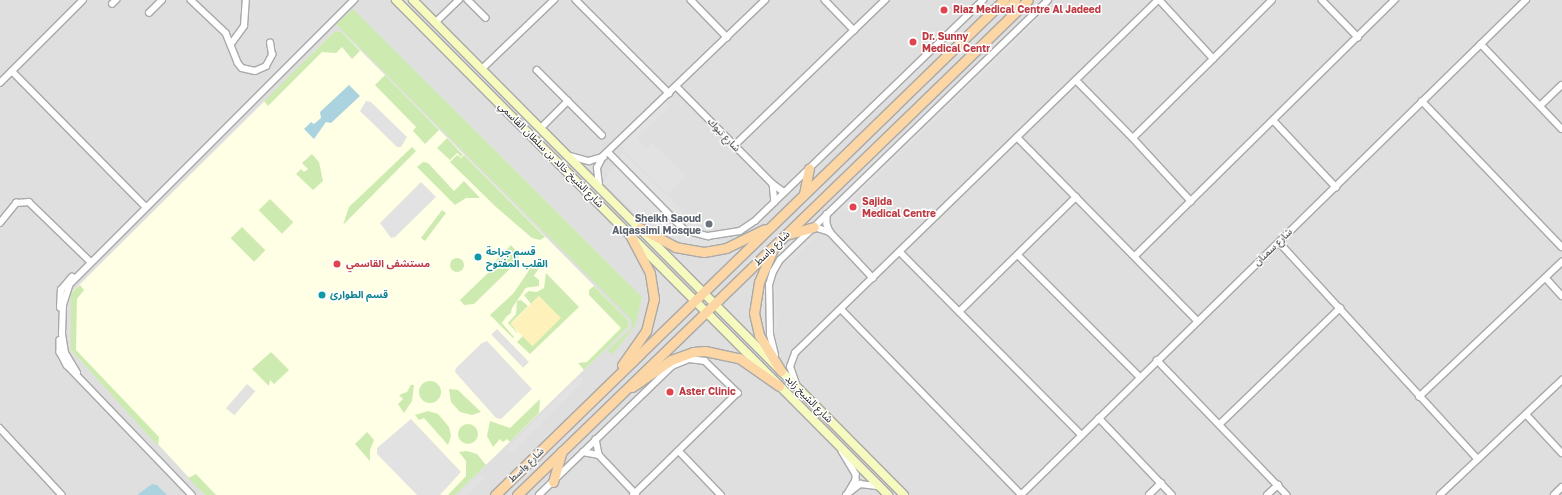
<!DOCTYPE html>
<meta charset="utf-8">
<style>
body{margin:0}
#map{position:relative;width:1562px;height:495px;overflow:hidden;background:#f2efe9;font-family:"Golos Text","Noto Sans Arabic",sans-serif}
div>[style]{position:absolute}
.residential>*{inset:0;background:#e0dfdf;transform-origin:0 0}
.education>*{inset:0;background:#ffffe5}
.grass>*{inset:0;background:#cdebb0;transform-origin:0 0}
.round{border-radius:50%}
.sand>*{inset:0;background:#fff1ba;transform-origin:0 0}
.parking>*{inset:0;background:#e2e2e2;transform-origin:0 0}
.water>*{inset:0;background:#aad3df}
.roads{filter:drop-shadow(1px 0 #a9a9a9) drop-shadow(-1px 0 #a9a9a9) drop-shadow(0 1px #a9a9a9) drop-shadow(0 -1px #a9a9a9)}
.street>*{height:5.5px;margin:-2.75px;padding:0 2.75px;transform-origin:2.75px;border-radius:2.75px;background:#fff}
.secondary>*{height:8px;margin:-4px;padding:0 4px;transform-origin:4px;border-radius:4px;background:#f7fabf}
.primary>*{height:9px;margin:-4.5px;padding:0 4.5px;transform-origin:4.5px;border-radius:4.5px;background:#fcd6a4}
.dots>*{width:11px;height:11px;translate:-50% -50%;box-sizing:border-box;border:2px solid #fff;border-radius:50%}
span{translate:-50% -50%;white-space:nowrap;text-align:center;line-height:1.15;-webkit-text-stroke:3px #fff;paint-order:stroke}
.health-label{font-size:10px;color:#be3a42;font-weight:700}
.left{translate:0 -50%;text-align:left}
.street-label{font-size:10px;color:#222}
.worship-label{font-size:10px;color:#5b616d;font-weight:700}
.right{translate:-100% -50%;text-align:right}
.culture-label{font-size:10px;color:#0d838f;font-weight:700}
</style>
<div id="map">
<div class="residential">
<i style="left:0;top:0;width:1562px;height:495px"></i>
</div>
<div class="education">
<i style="clip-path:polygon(335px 31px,342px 32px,385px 75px,628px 320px,629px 326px,455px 495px,205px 495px,71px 350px,71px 293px)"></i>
</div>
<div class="grass">
<i style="clip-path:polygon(353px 9px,642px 297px,635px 326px,612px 355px,608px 350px,632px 328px,631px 319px,336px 24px)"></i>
<i style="clip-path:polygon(335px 31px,342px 32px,360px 51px,352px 59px,342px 47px,336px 53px,322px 52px,268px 106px,264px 101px)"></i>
<i style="clip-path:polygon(385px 75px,439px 130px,425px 144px,413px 131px,416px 127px,375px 85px)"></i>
<i style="clip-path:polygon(447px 138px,463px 155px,461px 157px,457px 153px,450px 160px,437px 148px)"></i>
<i style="clip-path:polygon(412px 147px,416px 151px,343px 225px,349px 207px)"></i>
<i style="clip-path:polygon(312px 154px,319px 162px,323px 181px,313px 190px,296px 174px,301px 169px,304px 172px,308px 169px,302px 163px)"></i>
<i style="clip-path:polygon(457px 155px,461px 158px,464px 155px,545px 237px,540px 240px,532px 238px,496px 207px,450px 162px)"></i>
<i style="clip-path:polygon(423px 162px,428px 163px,454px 191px,464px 181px,480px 198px,466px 198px,455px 205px,417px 167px)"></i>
<i style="left:270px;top:199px;width:33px;height:16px;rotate:45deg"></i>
<i style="left:442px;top:210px;width:5px;height:35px;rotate:37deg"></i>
<i style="left:242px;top:227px;width:33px;height:16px;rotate:45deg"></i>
<i style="clip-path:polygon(511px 245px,519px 255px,518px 261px,474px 304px,464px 305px,460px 300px,493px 268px,492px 264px)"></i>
<i class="round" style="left:450px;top:258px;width:14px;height:14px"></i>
<i style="left:536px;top:260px;width:7px;height:71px;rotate:34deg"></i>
<i style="clip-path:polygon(546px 273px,579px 307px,530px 354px,517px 342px,523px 336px,532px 345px,539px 296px,531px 304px,524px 295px,529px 291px,537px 292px,544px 288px)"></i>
<i style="clip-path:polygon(533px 275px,539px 280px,539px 286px,524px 288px,513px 299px,511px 313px,500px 321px,514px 337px,513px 338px,490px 315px)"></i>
<i style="clip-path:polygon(80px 285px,84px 290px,77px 299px,76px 350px,159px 437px,158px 446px,71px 350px,71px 293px)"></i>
<i style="clip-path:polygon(594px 286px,628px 320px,629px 326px,584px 370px,578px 363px,587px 362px,621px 328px,589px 295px,589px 290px)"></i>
<i style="clip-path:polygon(521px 300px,528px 306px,511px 323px,518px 334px,508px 323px,516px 314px,517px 301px)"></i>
<i style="clip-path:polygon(271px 352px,289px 370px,274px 384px,270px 380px,269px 386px,252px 369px)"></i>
<i class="round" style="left:419px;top:381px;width:22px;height:22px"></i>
<i style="clip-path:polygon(411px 385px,414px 385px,412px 401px,404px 413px,398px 404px,403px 399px,399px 395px,407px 392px)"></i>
<i style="clip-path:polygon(449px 389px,458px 390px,481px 412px,472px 415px,460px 412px,451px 402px)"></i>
<i style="clip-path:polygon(540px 399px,539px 413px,510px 442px,507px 439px,503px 442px,500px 439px,493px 447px,487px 436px,490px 421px,510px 428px)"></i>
<i style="clip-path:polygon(428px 411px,438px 414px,449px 427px,451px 436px,448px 445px,424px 418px,419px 420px,415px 415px)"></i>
<i class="round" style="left:458px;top:424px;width:20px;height:20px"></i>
<i style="clip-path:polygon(367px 432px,374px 440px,370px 450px,370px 461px,355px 444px)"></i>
<i style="clip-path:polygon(467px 451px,477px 454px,486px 465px,455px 495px,448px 495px,466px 476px,466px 461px,459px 452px)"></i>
<i style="clip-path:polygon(196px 474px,216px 495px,205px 495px,188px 478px)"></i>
</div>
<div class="sand">
<i style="left:539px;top:296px;width:31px;height:40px;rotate:45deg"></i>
</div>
<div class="parking">
<i style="clip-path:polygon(1050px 0,1058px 0,842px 210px,834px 209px)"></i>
<i style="clip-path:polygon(366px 101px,371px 102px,407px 137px,401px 147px,397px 147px,360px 111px)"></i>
<i style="clip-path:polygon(664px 101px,670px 106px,637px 138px,647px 148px,652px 143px,686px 176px,668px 194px,620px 145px)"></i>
<i style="clip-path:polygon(623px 152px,697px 225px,725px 244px,716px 248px,682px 243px,641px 219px,604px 182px)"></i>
<i style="clip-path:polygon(421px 182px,436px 197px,395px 237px,391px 238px,380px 223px)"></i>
<i style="clip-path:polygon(796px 238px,812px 240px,793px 259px,785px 259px,781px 254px)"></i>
<i style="clip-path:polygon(762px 287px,769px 291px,776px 287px,777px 330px,770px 335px,762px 329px)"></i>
<i style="left:497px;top:329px;width:46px;height:8px;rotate:46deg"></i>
<i style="clip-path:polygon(487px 341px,532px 389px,501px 419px,496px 418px,455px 372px,456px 368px,482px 343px)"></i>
<i style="clip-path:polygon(579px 377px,585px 379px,513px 452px,506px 450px)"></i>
<i style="left:247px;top:384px;width:11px;height:32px;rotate:41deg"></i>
<i style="clip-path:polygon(411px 419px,461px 472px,440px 495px,417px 495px,377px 454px,377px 448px)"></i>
<i style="clip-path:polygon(478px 476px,485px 478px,468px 495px,458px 495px)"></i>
</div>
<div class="water">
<i style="clip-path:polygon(349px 85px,360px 96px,331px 123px,326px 122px,314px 139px,304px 129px,311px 122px,314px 124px,321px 118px,320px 112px)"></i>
<i style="clip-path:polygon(152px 484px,157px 485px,167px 495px,137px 495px)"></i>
</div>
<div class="roads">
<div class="street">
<i style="left:191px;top:0;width:48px;rotate:43.3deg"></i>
<i style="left:226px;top:33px;width:32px;rotate:68deg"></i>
<i style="left:238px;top:63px;width:6px;rotate:51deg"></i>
<i style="left:242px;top:68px;width:13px;rotate:13deg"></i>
<i style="left:255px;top:71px;width:12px;rotate:-24deg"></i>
<i style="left:266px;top:66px;width:13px;rotate:-61deg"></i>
<i style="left:272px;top:55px;width:12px;rotate:-99deg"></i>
<i style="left:468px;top:0;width:25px;rotate:45deg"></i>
<i style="left:576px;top:0;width:132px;rotate:45deg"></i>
<i style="left:691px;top:0;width:52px;rotate:45.8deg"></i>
<i style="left:825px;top:0;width:42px;rotate:46deg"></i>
<i style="left:1322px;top:0;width:52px;rotate:45.8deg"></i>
<i style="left:112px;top:4px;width:6px;rotate:-45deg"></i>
<i style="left:149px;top:13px;width:18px;rotate:-45deg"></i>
<i style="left:435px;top:23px;width:33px;rotate:-44deg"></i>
<i style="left:231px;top:44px;width:22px;rotate:-54deg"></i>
<i style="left:244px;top:26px;width:26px;rotate:-86deg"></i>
<i style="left:1481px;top:44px;width:117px;rotate:46.4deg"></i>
<i style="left:1213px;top:59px;width:83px;rotate:-45deg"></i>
<i style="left:482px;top:69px;width:100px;rotate:-43.8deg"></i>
<i style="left:537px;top:70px;width:92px;rotate:45deg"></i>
<i style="left:12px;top:71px;width:191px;rotate:45.4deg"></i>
<i style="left:1076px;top:80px;width:81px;rotate:45.5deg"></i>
<i style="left:1133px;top:138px;width:112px;rotate:-44.6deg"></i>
<i style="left:1213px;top:59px;width:80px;rotate:-132.5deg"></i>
<i style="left:0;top:83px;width:117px;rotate:-45deg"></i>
<i style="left:676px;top:86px;width:138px;rotate:45.3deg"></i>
<i style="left:773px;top:184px;width:14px;rotate:36deg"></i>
<i style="left:1422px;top:101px;width:202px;rotate:46.2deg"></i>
<i style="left:1540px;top:106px;width:30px;rotate:-44deg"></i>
<i style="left:1274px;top:121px;width:91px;rotate:46.8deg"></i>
<i style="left:541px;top:128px;width:38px;rotate:-45deg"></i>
<i style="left:1017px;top:137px;width:258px;rotate:45.5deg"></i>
<i style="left:1133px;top:138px;width:86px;rotate:47.4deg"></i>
<i style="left:735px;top:145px;width:209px;rotate:-44deg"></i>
<i style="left:608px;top:152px;width:110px;rotate:45.4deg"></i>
<i style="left:685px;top:230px;width:24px;rotate:15deg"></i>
<i style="left:708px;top:236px;width:32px;rotate:-9deg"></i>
<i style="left:740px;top:231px;width:18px;rotate:-34deg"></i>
<i style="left:755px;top:221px;width:318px;rotate:-44.1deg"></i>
<i style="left:570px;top:156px;width:20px;rotate:15deg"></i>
<i style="left:589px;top:161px;width:15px;rotate:-16deg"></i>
<i style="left:773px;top:184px;width:18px;rotate:84deg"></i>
<i style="left:599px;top:185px;width:17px;rotate:-97deg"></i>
<i style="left:597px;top:168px;width:13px;rotate:-63deg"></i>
<i style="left:603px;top:156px;width:225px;rotate:-43.9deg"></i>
<i style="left:827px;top:214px;width:10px;rotate:90deg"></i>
<i style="left:827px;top:224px;width:9px;rotate:69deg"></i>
<i style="left:830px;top:232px;width:63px;rotate:46.9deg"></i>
<i style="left:0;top:223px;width:26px;rotate:-51deg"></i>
<i style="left:16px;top:203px;width:13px;rotate:-4deg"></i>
<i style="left:29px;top:202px;width:86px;rotate:44.1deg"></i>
<i style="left:814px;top:227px;width:17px;rotate:17deg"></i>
<i style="left:1279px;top:242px;width:294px;rotate:47.5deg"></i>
<i style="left:900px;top:252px;width:258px;rotate:45.2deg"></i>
<i style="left:1018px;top:255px;width:173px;rotate:45deg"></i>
<i style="left:1135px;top:256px;width:365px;rotate:-44.6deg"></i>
<i style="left:1546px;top:278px;width:24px;rotate:48deg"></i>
<i style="left:60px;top:308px;width:18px;rotate:-87deg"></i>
<i style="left:61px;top:290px;width:17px;rotate:-50deg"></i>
<i style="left:841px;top:309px;width:258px;rotate:45.8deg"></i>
<i style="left:959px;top:312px;width:164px;rotate:-44.5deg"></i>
<i style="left:60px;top:340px;width:12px;rotate:90deg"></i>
<i style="left:60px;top:352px;width:15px;rotate:62deg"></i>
<i style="left:67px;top:365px;width:180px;rotate:46.1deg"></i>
<i style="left:775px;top:355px;width:21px;rotate:-104deg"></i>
<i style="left:770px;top:335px;width:50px;rotate:-91.1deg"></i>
<i style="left:769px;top:285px;width:14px;rotate:-73deg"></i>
<i style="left:773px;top:272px;width:14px;rotate:-60deg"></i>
<i style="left:780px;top:260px;width:373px;rotate:-44.1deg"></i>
<i style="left:1157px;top:360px;width:187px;rotate:46.1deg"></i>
<i style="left:77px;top:373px;width:23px;rotate:-121deg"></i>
<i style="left:65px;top:353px;width:19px;rotate:-99deg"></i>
<i style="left:62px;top:334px;width:29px;rotate:-88deg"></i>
<i style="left:63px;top:305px;width:22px;rotate:-72deg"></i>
<i style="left:70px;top:284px;width:402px;rotate:-45deg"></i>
<i style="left:796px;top:384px;width:18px;rotate:-109deg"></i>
<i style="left:790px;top:367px;width:15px;rotate:-70deg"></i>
<i style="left:795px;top:353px;width:506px;rotate:-44.2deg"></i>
<i style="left:1419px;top:397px;width:197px;rotate:-43.4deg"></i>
<i style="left:1526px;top:414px;width:53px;rotate:47.3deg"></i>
<i style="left:1099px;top:418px;width:106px;rotate:46.5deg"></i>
<i style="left:1220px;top:424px;width:167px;rotate:-44deg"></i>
<i style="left:0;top:428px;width:91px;rotate:47.2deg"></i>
<i style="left:596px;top:439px;width:16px;rotate:79deg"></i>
<i style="left:599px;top:455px;width:54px;rotate:46.5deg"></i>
<i style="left:679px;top:451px;width:61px;rotate:46.3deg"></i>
<i style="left:842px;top:451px;width:27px;rotate:59deg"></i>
<i style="left:856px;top:474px;width:6px;rotate:90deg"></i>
<i style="left:856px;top:480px;width:14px;rotate:120deg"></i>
<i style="left:583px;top:452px;width:16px;rotate:11deg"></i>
<i style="left:539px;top:495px;width:185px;rotate:-44.1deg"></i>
<i style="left:672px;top:366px;width:18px;rotate:-22deg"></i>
<i style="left:689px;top:359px;width:16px;rotate:7deg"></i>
<i style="left:705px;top:361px;width:46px;rotate:44.1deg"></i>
<i style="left:738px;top:393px;width:146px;rotate:135.6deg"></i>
<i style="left:846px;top:495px;width:18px;rotate:-38deg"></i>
<i style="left:860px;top:484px;width:17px;rotate:7deg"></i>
<i style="left:1021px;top:495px;width:707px;rotate:-44.43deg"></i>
<i style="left:1149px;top:495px;width:17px;rotate:-45deg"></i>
<i style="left:1267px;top:495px;width:15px;rotate:-42deg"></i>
<i style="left:1440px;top:495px;width:168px;rotate:-43.3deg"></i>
<i style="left:1554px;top:495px;width:11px;rotate:-45deg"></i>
</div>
<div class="secondary">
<i style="left:396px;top:0;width:698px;rotate:45.17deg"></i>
<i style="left:413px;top:0;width:697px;rotate:45.23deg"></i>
</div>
<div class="primary">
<i style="left:1015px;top:0;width:10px;rotate:127deg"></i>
<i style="left:1009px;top:8px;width:3px;rotate:72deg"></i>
<i style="left:1010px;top:11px;width:6px"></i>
<i style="left:804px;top:194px;width:26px;rotate:-79deg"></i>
<i style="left:640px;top:228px;width:40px;rotate:28deg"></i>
<i style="left:675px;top:247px;width:29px;rotate:10deg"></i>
<i style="left:704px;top:252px;width:22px;rotate:-10deg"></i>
<i style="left:726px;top:248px;width:43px;rotate:-26deg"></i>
<i style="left:786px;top:235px;width:29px;rotate:-16deg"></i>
<i style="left:773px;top:249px;width:36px;rotate:113deg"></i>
<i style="left:759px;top:282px;width:31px;rotate:99deg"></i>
<i style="left:754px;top:313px;width:23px;rotate:77deg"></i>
<i style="left:759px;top:335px;width:42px;rotate:58.6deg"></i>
<i style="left:622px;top:365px;width:42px;rotate:-54.8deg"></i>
<i style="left:646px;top:331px;width:33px;rotate:-76deg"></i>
<i style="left:654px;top:299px;width:26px;rotate:-99deg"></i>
<i style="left:650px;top:273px;width:45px;rotate:-117.7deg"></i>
<i style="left:632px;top:387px;width:47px;rotate:-34.7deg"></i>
<i style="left:671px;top:360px;width:23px;rotate:-20deg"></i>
<i style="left:693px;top:352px;width:12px;rotate:-5deg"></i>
<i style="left:705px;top:351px;width:35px;rotate:12deg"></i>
<i style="left:739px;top:358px;width:49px;rotate:35deg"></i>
<i style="left:553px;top:482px;width:32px;rotate:-74deg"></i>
<i style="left:495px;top:495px;width:710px;rotate:-44.2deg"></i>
<i style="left:517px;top:495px;width:711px;rotate:-44.09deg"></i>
</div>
</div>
<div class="dots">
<i style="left:944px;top:10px;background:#e0444e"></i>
<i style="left:913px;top:42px;background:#e0444e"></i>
<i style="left:853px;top:207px;background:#e0444e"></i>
<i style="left:709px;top:224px;background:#6b7280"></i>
<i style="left:478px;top:257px;background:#0f9aa8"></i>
<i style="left:337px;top:264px;background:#e0444e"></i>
<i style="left:322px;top:295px;background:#0f9aa8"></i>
<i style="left:670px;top:392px;background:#e0444e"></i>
</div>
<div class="health-label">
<span class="left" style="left:953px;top:10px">Riaz Medical Centre Al Jadeed</span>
<span class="left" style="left:922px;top:42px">Dr. Sunny<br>Medical Centr</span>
<span class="left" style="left:862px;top:207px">Sajida<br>Medical Centre</span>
<span class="left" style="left:346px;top:264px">مستشفى القاسمي</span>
<span class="left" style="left:679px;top:392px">Aster Clinic</span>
</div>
<div class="street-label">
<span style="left:724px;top:135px;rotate:46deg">شارع تبوك</span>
<span style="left:551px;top:155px;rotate:45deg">شارع الشيخ خالد بن سلطان القاسمي</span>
<span style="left:1273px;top:247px;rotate:-44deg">شارع سمنان</span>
<span style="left:772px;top:248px;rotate:-44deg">شارع واسط</span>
<span style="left:809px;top:399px;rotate:45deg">شارع الشيخ زايد</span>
<span style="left:526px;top:465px;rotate:-44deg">شارع واسط</span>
</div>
<div class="worship-label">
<span class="right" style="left:701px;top:224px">Sheikh Saoud<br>Alqassimi Mosque</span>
</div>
<div class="culture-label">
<span class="left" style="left:486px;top:257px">قسم جراحة<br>القلب المفتوح</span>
<span class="left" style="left:330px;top:295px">قسم الطوارئ</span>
</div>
</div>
